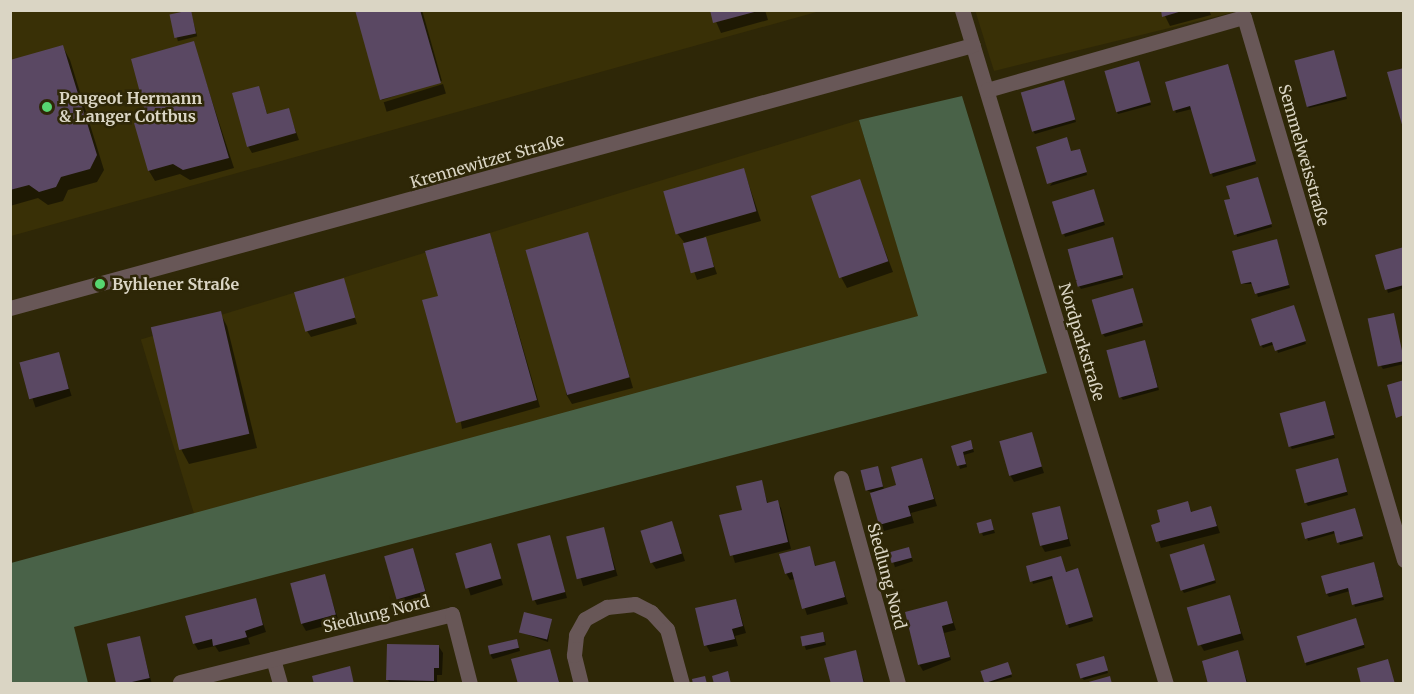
<!DOCTYPE html>
<meta charset="utf-8">
<style>
body{margin:0}
#map{position:relative;width:1414px;height:694px;overflow:hidden;background:#2e2707;font-family:Merriweather,serif}
div>[style]{position:absolute}
.built>*{inset:0;background:#393006;transform-origin:0 0}
.forest>*{inset:0;background:#496248}
.shadow>*{inset:0;background:#0007;transform-origin:0 0}
.building>*{inset:0;background:#5a4863;transform-origin:0 0}
.minor>*{height:15px;margin:-7.5px;padding:0 7.5px;transform-origin:7.5px;border-radius:7.5px;background:#685757}
.dots>*{width:16px;height:16px;translate:-50% -50%;box-sizing:border-box;border:3px solid #2e2707;border-radius:50%}
span{translate:-50% -50%;white-space:nowrap;text-align:center;line-height:1.15;-webkit-text-stroke:5px #2e2707;paint-order:stroke}
.poi-label{font-size:16px;color:#dad5c4;font-weight:700}
.left{translate:0 -50%;text-align:left}
.street-label{font-size:16px;color:#dad5c4}
.frame{position:absolute;inset:0;border:12px solid #dad5c4;pointer-events:none}
</style>
<div id="map">
<div class="built">
<i style="clip-path:polygon(975px 10px,1239px 11px,994px 71px)"></i>
<i style="clip-path:polygon(11px 11px,820px 11px,11px 236px)"></i>
<i style="left:859px;top:120px;width:205px;height:751px;rotate:73deg"></i>
</div>
<div class="forest">
<i style="clip-path:polygon(962px 96px,1047px 373px,74px 627px,88px 683px,11px 683px,11px 563px,918px 316px,859px 120px)"></i>
</div>
<div class="shadow">
<i style="clip-path:polygon(422px 10px,442px 81px,382px 100px,356px 11px)"></i>
<i style="clip-path:polygon(711px 10px,765px 10px,768px 20px,721px 33px)"></i>
<i style="clip-path:polygon(1162px 10px,1209px 10px,1211px 15px,1170px 26px)"></i>
<i style="left:191px;top:13px;width:24px;height:20px;rotate:75deg"></i>
<i style="clip-path:polygon(193px 43px,234px 168px,190px 180px,180px 174px,155px 181px,149px 171px,149px 120px)"></i>
<i style="clip-path:polygon(63px 47px,70px 60px,104px 170px,97px 182px,68px 190px,63px 201px,48px 205px,38px 198px,10px 206px,10px 61px)"></i>
<i style="clip-path:polygon(1334px 52px,1347px 99px,1309px 108px,1307px 106px)"></i>
<i style="clip-path:polygon(1140px 65px,1151px 105px,1118px 114px,1117px 112px)"></i>
<i style="clip-path:polygon(1229px 68px,1256px 164px,1213px 177px,1192px 109px,1176px 113px,1175px 110px)"></i>
<i style="left:443px;top:84px;width:10px;height:62px;rotate:73deg"></i>
<i style="clip-path:polygon(1065px 85px,1076px 122px,1035px 134px,1033px 131px)"></i>
<i style="clip-path:polygon(258px 88px,268px 116px,288px 110px,299px 140px,252px 153px,248px 146px)"></i>
<i style="clip-path:polygon(1071px 153px,1081px 153px,1087px 175px,1050px 186px)"></i>
<i style="clip-path:polygon(744px 170px,761px 221px,704px 237px,717px 274px,697px 280px,684px 242px,676px 232px)"></i>
<i style="clip-path:polygon(859px 181px,893px 272px,847px 288px,841px 277px)"></i>
<i style="clip-path:polygon(1259px 181px,1272px 227px,1237px 237px,1232px 200px)"></i>
<i style="clip-path:polygon(1095px 193px,1105px 225px,1065px 237px,1064px 234px)"></i>
<i style="clip-path:polygon(588px 233px,633px 388px,572px 404px,566px 394px)"></i>
<i style="clip-path:polygon(490px 234px,540px 407px,462px 429px,440px 297px)"></i>
<i style="clip-path:polygon(1114px 242px,1123px 278px,1081px 289px,1079px 286px)"></i>
<i style="clip-path:polygon(1277px 244px,1290px 288px,1258px 297px,1254px 284px,1243px 284px,1234px 252px)"></i>
<i style="clip-path:polygon(1404px 248px,1404px 288px,1388px 293px,1377px 256px)"></i>
<i style="clip-path:polygon(343px 280px,357px 324px,311px 337px,307px 331px)"></i>
<i style="clip-path:polygon(1134px 293px,1143px 326px,1105px 337px,1103px 334px)"></i>
<i style="clip-path:polygon(1295px 310px,1306px 344px,1278px 353px,1275px 344px,1263px 348px,1261px 345px)"></i>
<i style="clip-path:polygon(220px 313px,227px 326px,257px 448px,189px 464px,182px 451px,153px 329px)"></i>
<i style="clip-path:polygon(1394px 317px,1404px 364px,1383px 369px,1381px 366px)"></i>
<i style="clip-path:polygon(1146px 345px,1159px 390px,1123px 400px,1121px 397px)"></i>
<i style="left:58px;top:354px;width:44px;height:38px;rotate:72deg"></i>
<i style="clip-path:polygon(1326px 406px,1335px 438px,1292px 449px,1290px 446px)"></i>
<i style="clip-path:polygon(1031px 434px,1044px 473px,1014px 482px,1010px 475px)"></i>
<i style="clip-path:polygon(972px 445px,974px 452px,964px 455px,967px 467px,960px 469px,953px 447px)"></i>
<i style="clip-path:polygon(922px 460px,937px 506px,911px 513px,914px 523px,884px 531px,871px 492px,866px 490px,879px 470px,884px 490px,898px 486px)"></i>
<i style="clip-path:polygon(1339px 463px,1348px 495px,1308px 506px,1306px 503px)"></i>
<i style="clip-path:polygon(761px 482px,768px 504px,777px 502px,781px 508px,791px 549px,735px 563px,721px 516px,744px 511px)"></i>
<i style="clip-path:polygon(1188px 503px,1192px 513px,1211px 508px,1220px 533px,1161px 548px,1153px 526px,1162px 523px)"></i>
<i style="clip-path:polygon(1059px 508px,1071px 546px,1045px 552px,1041px 545px)"></i>
<i style="clip-path:polygon(1355px 512px,1363px 539px,1340px 545px,1336px 533px,1308px 541px,1307px 538px)"></i>
<i style="clip-path:polygon(672px 523px,685px 561px,656px 569px,652px 563px)"></i>
<i style="clip-path:polygon(992px 524px,995px 533px,983px 536px,982px 533px)"></i>
<i style="left:603px;top:528px;width:50px;height:36px;rotate:73deg"></i>
<i style="clip-path:polygon(549px 537px,567px 598px,537px 605px,534px 599px)"></i>
<i style="left:490px;top:545px;width:42px;height:34px;rotate:72deg"></i>
<i style="clip-path:polygon(809px 547px,816px 567px,834px 562px,848px 604px,807px 615px,795px 579px,790px 580px,786px 573px)"></i>
<i style="left:909px;top:549px;width:13px;height:19px;rotate:72deg"></i>
<i style="clip-path:polygon(1205px 549px,1216px 583px,1184px 593px,1182px 590px)"></i>
<i style="clip-path:polygon(413px 550px,428px 598px,401px 605px,397px 598px)"></i>
<i style="clip-path:polygon(1028px 567px,1079px 573px,1093px 621px,1069px 628px,1054px 578px,1033px 584px)"></i>
<i style="clip-path:polygon(1375px 567px,1384px 600px,1355px 607px,1350px 591px,1329px 597px,1327px 594px)"></i>
<i style="clip-path:polygon(324px 576px,339px 622px,306px 631px,302px 624px)"></i>
<i style="clip-path:polygon(1229px 596px,1244px 640px,1204px 651px,1200px 644px)"></i>
<i style="clip-path:polygon(255px 599px,266px 632px,248px 638px,250px 644px,219px 652px,215px 646px,198px 650px,194px 643px)"></i>
<i style="clip-path:polygon(736px 600px,746px 633px,735px 636px,738px 646px,710px 652px,706px 645px)"></i>
<i style="clip-path:polygon(947px 603px,956px 630px,944px 633px,951px 660px,923px 671px,919px 664px)"></i>
<i style="clip-path:polygon(551px 621px,548px 642px,520px 632px)"></i>
<i style="left:1357px;top:622px;width:27px;height:61px;rotate:73deg"></i>
<i style="clip-path:polygon(824px 636px,826px 645px,806px 650px,802px 638px)"></i>
<i style="clip-path:polygon(139px 638px,152px 684px,119px 684px)"></i>
<i style="clip-path:polygon(518px 643px,520px 651px,493px 659px,491px 656px,489px 648px)"></i>
<i style="clip-path:polygon(439px 647px,443px 653px,442px 675px,437px 675px,437px 684px,390px 684px,388px 680px)"></i>
<i style="clip-path:polygon(549px 650px,560px 684px,519px 684px)"></i>
<i style="clip-path:polygon(855px 652px,865px 684px,833px 684px)"></i>
<i style="clip-path:polygon(1237px 652px,1248px 684px,1210px 684px)"></i>
<i style="clip-path:polygon(1104px 660px,1108px 673px,1084px 680px,1082px 678px)"></i>
<i style="clip-path:polygon(1009px 667px,1012px 677px,986px 684px,982px 671px)"></i>
</div>
<div class="building">
<i style="left:191px;top:10px;width:24px;height:22px;rotate:78deg"></i>
<i style="clip-path:polygon(355px 10px,420px 10px,441px 83px,380px 100px)"></i>
<i style="clip-path:polygon(710px 10px,758px 10px,758px 11px,713px 23px)"></i>
<i style="clip-path:polygon(1161px 10px,1182px 10px,1182px 11px,1162px 17px)"></i>
<i style="clip-path:polygon(194px 41px,229px 158px,183px 170px,173px 164px,148px 171px,134px 123px,147px 119px,131px 59px)"></i>
<i style="clip-path:polygon(63px 45px,97px 155px,90px 169px,61px 177px,56px 187px,39px 192px,29px 185px,10px 190px,10px 60px)"></i>
<i style="left:1334px;top:50px;width:48px;height:41px;rotate:75deg"></i>
<i style="left:1139px;top:61px;width:43px;height:36px;rotate:74deg"></i>
<i style="clip-path:polygon(1228px 64px,1256px 161px,1210px 174px,1190px 106px,1173px 111px,1165px 82px)"></i>
<i style="clip-path:polygon(1404px 68px,1404px 128px,1403px 128px,1387px 72px)"></i>
<i style="left:1064px;top:80px;width:41px;height:45px;rotate:74deg"></i>
<i style="clip-path:polygon(259px 86px,267px 114px,289px 108px,296px 133px,247px 147px,232px 93px)"></i>
<i style="clip-path:polygon(1067px 137px,1071px 151px,1080px 149px,1087px 172px,1047px 184px,1036px 147px)"></i>
<i style="left:744px;top:168px;width:45px;height:84px;rotate:74deg"></i>
<i style="clip-path:polygon(1258px 177px,1272px 224px,1234px 235px,1224px 200px,1230px 199px,1226px 186px)"></i>
<i style="left:860px;top:179px;width:87px;height:52px;rotate:71deg"></i>
<i style="left:1094px;top:189px;width:34px;height:44px;rotate:73deg"></i>
<i style="left:588px;top:232px;width:151px;height:65px;rotate:74deg"></i>
<i style="clip-path:polygon(490px 233px,537px 400px,456px 423px,422px 300px,438px 296px,425px 251px)"></i>
<i style="left:706px;top:237px;width:31px;height:24px;rotate:75deg"></i>
<i style="left:1113px;top:237px;width:39px;height:47px;rotate:75deg"></i>
<i style="clip-path:polygon(1277px 239px,1289px 285px,1255px 294px,1251px 282px,1241px 284px,1232px 251px)"></i>
<i style="clip-path:polygon(1404px 247px,1404px 285px,1385px 290px,1375px 255px)"></i>
<i style="left:344px;top:278px;width:41px;height:52px;rotate:74deg"></i>
<i style="left:1133px;top:288px;width:36px;height:43px;rotate:74deg"></i>
<i style="clip-path:polygon(1294px 305px,1306px 341px,1275px 351px,1272px 342px,1260px 346px,1251px 319px)"></i>
<i style="left:221px;top:311px;width:126px;height:72px;rotate:77deg"></i>
<i style="left:1394px;top:313px;width:49px;height:27px;rotate:78deg"></i>
<i style="left:1145px;top:340px;width:49px;height:40px;rotate:75deg"></i>
<i style="left:59px;top:352px;width:38px;height:41px;rotate:75deg"></i>
<i style="clip-path:polygon(1404px 380px,1404px 415px,1396px 418px,1387px 385px)"></i>
<i style="left:1325px;top:401px;width:35px;height:47px;rotate:75deg"></i>
<i style="left:1032px;top:432px;width:36px;height:34px;rotate:74deg"></i>
<i style="clip-path:polygon(971px 440px,973px 449px,963px 452px,966px 464px,957px 466px,951px 446px)"></i>
<i style="clip-path:polygon(922px 458px,934px 499px,908px 506px,911px 516px,879px 525px,870px 493px,896px 485px,891px 467px)"></i>
<i style="left:1338px;top:458px;width:35px;height:44px;rotate:75deg"></i>
<i style="left:878px;top:466px;width:21px;height:18px;rotate:76deg"></i>
<i style="clip-path:polygon(762px 480px,767px 503px,778px 500px,788px 542px,730px 556px,719px 515px,742px 510px,736px 486px)"></i>
<i style="clip-path:polygon(1188px 501px,1191px 512px,1211px 506px,1217px 526px,1156px 542px,1151px 525px,1160px 522px,1157px 510px)"></i>
<i style="left:1060px;top:506px;width:34px;height:29px;rotate:76deg"></i>
<i style="clip-path:polygon(1355px 508px,1363px 536px,1337px 543px,1334px 531px,1305px 539px,1301px 523px)"></i>
<i style="left:991px;top:519px;width:11px;height:15px;rotate:75deg"></i>
<i style="left:672px;top:521px;width:34px;height:33px;rotate:73deg"></i>
<i style="left:604px;top:527px;width:44px;height:39px;rotate:76deg"></i>
<i style="left:550px;top:535px;width:59px;height:34px;rotate:75deg"></i>
<i style="left:491px;top:543px;width:37px;height:37px;rotate:74deg"></i>
<i style="left:1204px;top:544px;width:38px;height:36px;rotate:73deg"></i>
<i style="clip-path:polygon(810px 546px,815px 566px,835px 561px,845px 597px,802px 609px,792px 572px,785px 574px,779px 554px)"></i>
<i style="left:909px;top:547px;width:11px;height:21px;rotate:75deg"></i>
<i style="left:413px;top:548px;width:45px;height:30px;rotate:74deg"></i>
<i style="clip-path:polygon(1061px 556px,1066px 572px,1078px 568px,1093px 617px,1066px 625px,1052px 576px,1030px 582px,1026px 566px)"></i>
<i style="clip-path:polygon(1374px 562px,1383px 597px,1352px 605px,1348px 588px,1326px 594px,1321px 576px)"></i>
<i style="left:325px;top:574px;width:42px;height:36px;rotate:75deg"></i>
<i style="left:1230px;top:595px;width:40px;height:45px;rotate:74deg"></i>
<i style="clip-path:polygon(256px 598px,263px 625px,245px 631px,247px 637px,213px 646px,212px 639px,193px 644px,185px 616px)"></i>
<i style="clip-path:polygon(736px 599px,743px 626px,732px 629px,735px 639px,704px 646px,695px 608px)"></i>
<i style="clip-path:polygon(947px 601px,953px 623px,942px 626px,950px 657px,918px 665px,905px 612px)"></i>
<i style="left:524px;top:612px;width:29px;height:21px;rotate:14deg"></i>
<i style="left:1356px;top:618px;width:28px;height:62px;rotate:73deg"></i>
<i style="left:823px;top:632px;width:10px;height:23px;rotate:79deg"></i>
<i style="left:140px;top:636px;width:43px;height:34px;rotate:77deg"></i>
<i style="left:517px;top:639px;width:9px;height:30px;rotate:77deg"></i>
<i style="clip-path:polygon(387px 644px,439px 645px,439px 668px,434px 668px,434px 681px,386px 680px)"></i>
<i style="clip-path:polygon(550px 649px,559px 682px,518px 684px,511px 659px)"></i>
<i style="clip-path:polygon(856px 650px,864px 684px,831px 684px,824px 658px)"></i>
<i style="clip-path:polygon(1238px 650px,1247px 684px,1208px 684px,1202px 661px)"></i>
<i style="left:1104px;top:656px;width:15px;height:29px;rotate:74deg"></i>
<i style="clip-path:polygon(1388px 659px,1395px 684px,1361px 684px,1357px 668px)"></i>
<i style="left:1008px;top:662px;width:13px;height:29px;rotate:72deg"></i>
<i style="clip-path:polygon(350px 666px,354px 684px,314px 684px,312px 676px)"></i>
<i style="clip-path:polygon(728px 671px,731px 684px,714px 684px,712px 676px)"></i>
<i style="clip-path:polygon(705px 676px,707px 684px,693px 684px,692px 679px)"></i>
<i style="clip-path:polygon(1110px 676px,1112px 684px,1085px 684px,1085px 683px)"></i>
</div>
<div class="minor">
<i style="left:962px;top:10px;width:704px;rotate:73.16deg"></i>
<i style="left:987px;top:90px;width:267px;rotate:-15.9deg"></i>
<i style="left:1244px;top:17px;width:566px;rotate:73.58deg"></i>
<i style="left:10px;top:308px;width:998px;rotate:-15.28deg"></i>
<i style="left:841px;top:478px;width:214px;rotate:74.5deg"></i>
<i style="left:273px;top:659px;width:26px;rotate:74deg"></i>
<i style="left:180px;top:682px;width:280px;rotate:-14deg"></i>
<i style="left:452px;top:614px;width:72px;rotate:75.6deg"></i>
<i style="left:581px;top:684px;width:30px;rotate:-104deg"></i>
<i style="left:574px;top:655px;width:20px;rotate:-84deg"></i>
<i style="left:576px;top:635px;width:18px;rotate:-61deg"></i>
<i style="left:585px;top:619px;width:25px;rotate:-29deg"></i>
<i style="left:607px;top:607px;width:28px;rotate:-6deg"></i>
<i style="left:635px;top:604px;width:18px;rotate:27deg"></i>
<i style="left:651px;top:612px;width:23px;rotate:47deg"></i>
<i style="left:667px;top:629px;width:57px;rotate:74.7deg"></i>
</div>
<div class="dots">
<i style="left:47px;top:107px;background:#57d570"></i>
<i style="left:100px;top:284px;background:#57d570"></i>
</div>
<div class="poi-label">
<span class="left" style="left:59px;top:107px">Peugeot Hermann<br>&amp; Langer Cottbus</span>
<span class="left" style="left:112px;top:284px">Byhlener Straße</span>
</div>
<div class="street-label">
<span style="left:1304px;top:155px;rotate:74deg">Semmelweisstraße</span>
<span style="left:487px;top:161px;rotate:-16deg">Krennewitzer Straße</span>
<span style="left:1082px;top:342px;rotate:73deg">Nordparkstraße</span>
<span style="left:887px;top:576px;rotate:75deg">Siedlung Nord</span>
<span style="left:376px;top:614px;rotate:-14deg">Siedlung Nord</span>
</div>
<div class="frame"></div>
</div>
